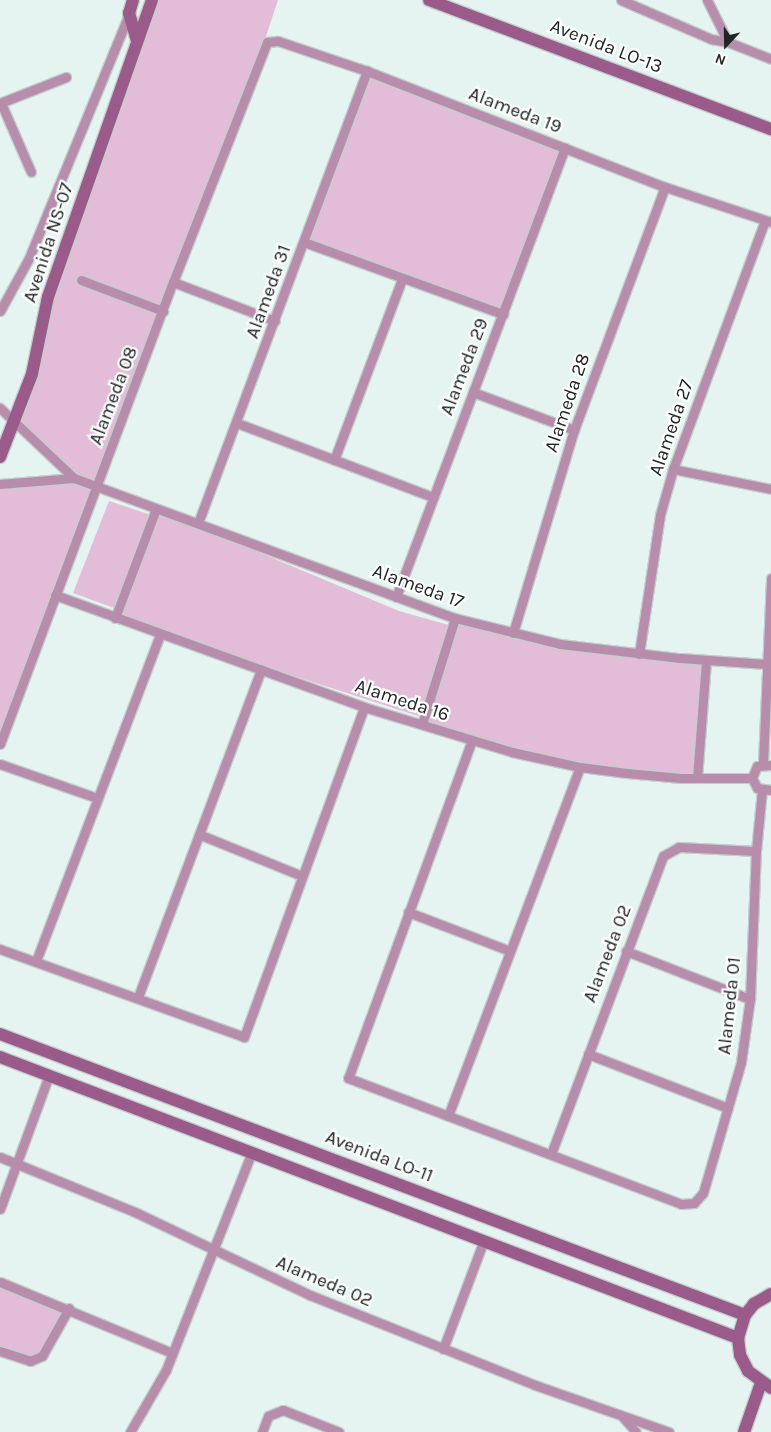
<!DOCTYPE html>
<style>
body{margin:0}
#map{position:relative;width:771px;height:1432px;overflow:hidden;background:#e6f4f1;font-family:Karla,sans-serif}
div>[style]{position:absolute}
.green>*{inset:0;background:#e3bcd8;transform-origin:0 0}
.roads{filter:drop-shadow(1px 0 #c2cfcc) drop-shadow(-1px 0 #c2cfcc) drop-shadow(0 1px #c2cfcc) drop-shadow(0 -1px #c2cfcc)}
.street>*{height:9px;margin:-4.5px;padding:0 4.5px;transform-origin:4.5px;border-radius:4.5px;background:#b88dac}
.secondary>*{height:12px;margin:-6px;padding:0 6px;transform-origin:6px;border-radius:6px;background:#9a5b8a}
span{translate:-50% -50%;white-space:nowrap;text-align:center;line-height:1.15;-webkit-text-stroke:4.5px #fcfffe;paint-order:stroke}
.street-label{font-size:19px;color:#202524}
.north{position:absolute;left:701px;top:20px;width:50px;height:50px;-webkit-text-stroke:4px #fcfffe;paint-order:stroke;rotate:201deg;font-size:14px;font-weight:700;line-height:20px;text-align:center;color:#202524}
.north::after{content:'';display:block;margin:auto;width:18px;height:22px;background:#202524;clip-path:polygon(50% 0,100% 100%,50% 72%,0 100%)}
</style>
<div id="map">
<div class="green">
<i style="clip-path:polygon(151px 0,278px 0,258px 60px,0 744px,0 484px,73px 478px,13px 421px,45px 296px)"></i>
<i style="left:367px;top:71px;width:212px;height:182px;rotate:21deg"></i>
<i style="clip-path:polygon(109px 501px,154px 516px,156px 509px,399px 611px,452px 626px,455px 618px,513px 633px,706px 660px,697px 778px,539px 758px,422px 724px,447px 641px,418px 716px,115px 618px,117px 609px,73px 593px)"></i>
<i style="clip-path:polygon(0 1282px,69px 1308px,42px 1356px,23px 1360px,0 1351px)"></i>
</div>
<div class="roads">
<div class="street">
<i style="left:621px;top:0;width:98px;rotate:23.4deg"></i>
<i style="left:711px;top:39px;width:17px;rotate:10deg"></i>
<i style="left:707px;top:0;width:47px;rotate:63.4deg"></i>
<i style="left:728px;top:42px;width:46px;rotate:21.6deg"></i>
<i style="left:0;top:103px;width:71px;rotate:-21.5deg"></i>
<i style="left:1px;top:103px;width:75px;rotate:66.5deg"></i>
<i style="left:304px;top:242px;width:212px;rotate:19.9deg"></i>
<i style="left:81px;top:280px;width:88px;rotate:20.7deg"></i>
<i style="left:173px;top:282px;width:109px;rotate:20.9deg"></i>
<i style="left:0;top:311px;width:60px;rotate:-61.3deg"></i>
<i style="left:29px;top:258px;width:264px;rotate:-67.7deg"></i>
<i style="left:473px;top:392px;width:108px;rotate:20.6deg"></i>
<i style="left:0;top:408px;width:102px;rotate:43.4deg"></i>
<i style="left:74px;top:478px;width:406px;rotate:20.2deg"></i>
<i style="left:455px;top:618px;width:108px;rotate:13.9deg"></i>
<i style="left:560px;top:644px;width:121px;rotate:6.7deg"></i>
<i style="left:680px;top:658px;width:86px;rotate:4deg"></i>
<i style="left:237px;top:423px;width:210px;rotate:20.7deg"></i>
<i style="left:334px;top:460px;width:193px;rotate:-69.4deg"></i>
<i style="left:673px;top:469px;width:100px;rotate:11.5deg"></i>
<i style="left:0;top:484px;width:74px;rotate:-4.6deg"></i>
<i style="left:198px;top:523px;width:483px;rotate:-69.5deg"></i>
<i style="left:55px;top:595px;width:329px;rotate:19.9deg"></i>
<i style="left:364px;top:707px;width:155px;rotate:16.9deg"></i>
<i style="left:512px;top:752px;width:70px;rotate:12.4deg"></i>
<i style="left:580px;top:767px;width:47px;rotate:7.3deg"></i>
<i style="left:627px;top:773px;width:54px;rotate:5.3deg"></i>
<i style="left:681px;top:778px;width:71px"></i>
<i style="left:396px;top:597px;width:480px;rotate:-69.4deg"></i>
<i style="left:115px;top:618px;width:116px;rotate:-69.4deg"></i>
<i style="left:513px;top:633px;width:212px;rotate:-73.3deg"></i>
<i style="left:574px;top:430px;width:259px;rotate:-69.5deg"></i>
<i style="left:639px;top:654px;width:141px;rotate:-81.4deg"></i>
<i style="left:660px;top:515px;width:48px;rotate:-74.2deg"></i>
<i style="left:673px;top:469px;width:265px;rotate:-69.7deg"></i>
<i style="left:422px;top:724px;width:111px;rotate:-72.7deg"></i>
<i style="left:472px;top:740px;width:360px;rotate:110.1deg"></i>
<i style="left:348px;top:1078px;width:356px;rotate:20.7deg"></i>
<i style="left:681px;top:1204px;width:13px;rotate:-4deg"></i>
<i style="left:694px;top:1203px;width:13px;rotate:-48deg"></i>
<i style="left:703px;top:1193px;width:136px;rotate:-73.8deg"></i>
<i style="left:741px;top:1062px;width:64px;rotate:-81.9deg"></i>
<i style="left:750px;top:999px;width:148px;rotate:-87.7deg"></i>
<i style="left:756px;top:851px;width:61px;rotate:-84.4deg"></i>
<i style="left:0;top:744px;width:493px;rotate:-69.5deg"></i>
<i style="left:173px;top:282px;width:258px;rotate:-68.6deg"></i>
<i style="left:267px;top:42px;width:11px;rotate:-5deg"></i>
<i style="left:278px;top:41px;width:94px;rotate:18.6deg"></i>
<i style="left:367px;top:71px;width:320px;rotate:21.3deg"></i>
<i style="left:665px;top:187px;width:112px;rotate:18.3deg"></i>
<i style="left:763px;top:763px;width:185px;rotate:-87.5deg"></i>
<i style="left:0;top:764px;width:103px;rotate:19.3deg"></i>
<i style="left:771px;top:765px;width:14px;rotate:176deg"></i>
<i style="left:757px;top:766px;width:13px;rotate:113deg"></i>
<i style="left:752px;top:778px;width:11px;rotate:63deg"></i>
<i style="left:757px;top:788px;width:14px;rotate:8deg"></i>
<i style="left:697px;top:778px;width:118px;rotate:-85.6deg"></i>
<i style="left:201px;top:835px;width:109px;rotate:22.1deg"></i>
<i style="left:408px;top:912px;width:109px;rotate:20.9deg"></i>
<i style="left:0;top:949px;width:259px;rotate:19.8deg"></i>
<i style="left:244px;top:1037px;width:351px;rotate:-70deg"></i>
<i style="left:626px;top:951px;width:133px;rotate:21.2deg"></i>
<i style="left:36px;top:961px;width:350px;rotate:-69.2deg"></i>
<i style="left:138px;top:997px;width:350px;rotate:-69.4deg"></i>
<i style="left:588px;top:1054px;width:150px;rotate:21.1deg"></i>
<i style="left:448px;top:1116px;width:373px;rotate:-69.3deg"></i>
<i style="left:551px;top:1154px;width:318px;rotate:-69.4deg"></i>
<i style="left:663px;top:856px;width:18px;rotate:-29deg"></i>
<i style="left:679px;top:847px;width:77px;rotate:3deg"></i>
<i style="left:0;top:1157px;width:146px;rotate:22.2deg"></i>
<i style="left:135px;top:1212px;width:194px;rotate:25.4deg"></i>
<i style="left:310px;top:1295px;width:242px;rotate:21.8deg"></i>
<i style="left:535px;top:1385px;width:142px;rotate:19.3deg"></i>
<i style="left:0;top:1209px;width:143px;rotate:-69.9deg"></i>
<i style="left:0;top:1282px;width:186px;rotate:22.4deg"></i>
<i style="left:443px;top:1349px;width:116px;rotate:-69.4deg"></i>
<i style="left:0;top:1351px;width:32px;rotate:18deg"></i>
<i style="left:30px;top:1361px;width:13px;rotate:-23deg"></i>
<i style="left:42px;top:1356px;width:55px;rotate:-60.6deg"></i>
<i style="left:622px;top:1416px;width:21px;rotate:49deg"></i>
<i style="left:130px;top:1432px;width:72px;rotate:-59.9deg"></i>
<i style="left:166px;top:1370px;width:234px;rotate:-68.5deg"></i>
<i style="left:262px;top:1432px;width:17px;rotate:-69deg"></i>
<i style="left:268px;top:1416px;width:16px;rotate:-22deg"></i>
<i style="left:283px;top:1410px;width:60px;rotate:21.4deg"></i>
</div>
<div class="secondary">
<i style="left:133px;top:0;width:14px;rotate:107deg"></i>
<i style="left:129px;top:13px;width:29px;rotate:74deg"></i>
<i style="left:429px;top:0;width:366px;rotate:20.7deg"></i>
<i style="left:0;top:457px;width:89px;rotate:-68.9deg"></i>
<i style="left:32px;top:374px;width:79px;rotate:-78.3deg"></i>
<i style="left:48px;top:297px;width:315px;rotate:-70.7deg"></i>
<i style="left:0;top:1034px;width:796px;rotate:20.67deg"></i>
<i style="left:0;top:1057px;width:790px;rotate:20.84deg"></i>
<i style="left:771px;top:1294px;width:20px;rotate:150deg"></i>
<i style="left:754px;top:1304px;width:14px;rotate:129deg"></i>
<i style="left:745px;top:1315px;width:24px;rotate:107deg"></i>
<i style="left:738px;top:1338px;width:17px;rotate:83deg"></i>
<i style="left:740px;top:1355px;width:18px;rotate:63deg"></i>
<i style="left:748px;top:1371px;width:29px;rotate:36deg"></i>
<i style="left:744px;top:1432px;width:52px;rotate:-70.9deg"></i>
</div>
</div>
<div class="street-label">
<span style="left:606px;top:47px;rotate:21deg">Avenida LO-13</span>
<span style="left:515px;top:111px;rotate:21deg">Alameda 19</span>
<span style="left:49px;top:243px;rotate:-72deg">Avenida NS-07</span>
<span style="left:269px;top:292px;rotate:-70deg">Alameda 31</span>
<span style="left:465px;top:367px;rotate:-69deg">Alameda 29</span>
<span style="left:114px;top:396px;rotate:-69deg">Alameda 08</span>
<span style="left:568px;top:403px;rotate:-71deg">Alameda 28</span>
<span style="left:672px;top:428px;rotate:-71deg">Alameda 27</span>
<span style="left:418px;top:587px;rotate:20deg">Alameda 17</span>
<span style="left:402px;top:701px;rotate:18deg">Alameda 16</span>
<span style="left:608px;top:954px;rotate:-69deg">Alameda 02</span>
<span style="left:730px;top:1006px;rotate:-84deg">Alameda 01</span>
<span style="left:379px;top:1157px;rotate:21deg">Avenida LO-11</span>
<span style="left:324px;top:1282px;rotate:23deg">Alameda 02</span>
</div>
<div class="north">N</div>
</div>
